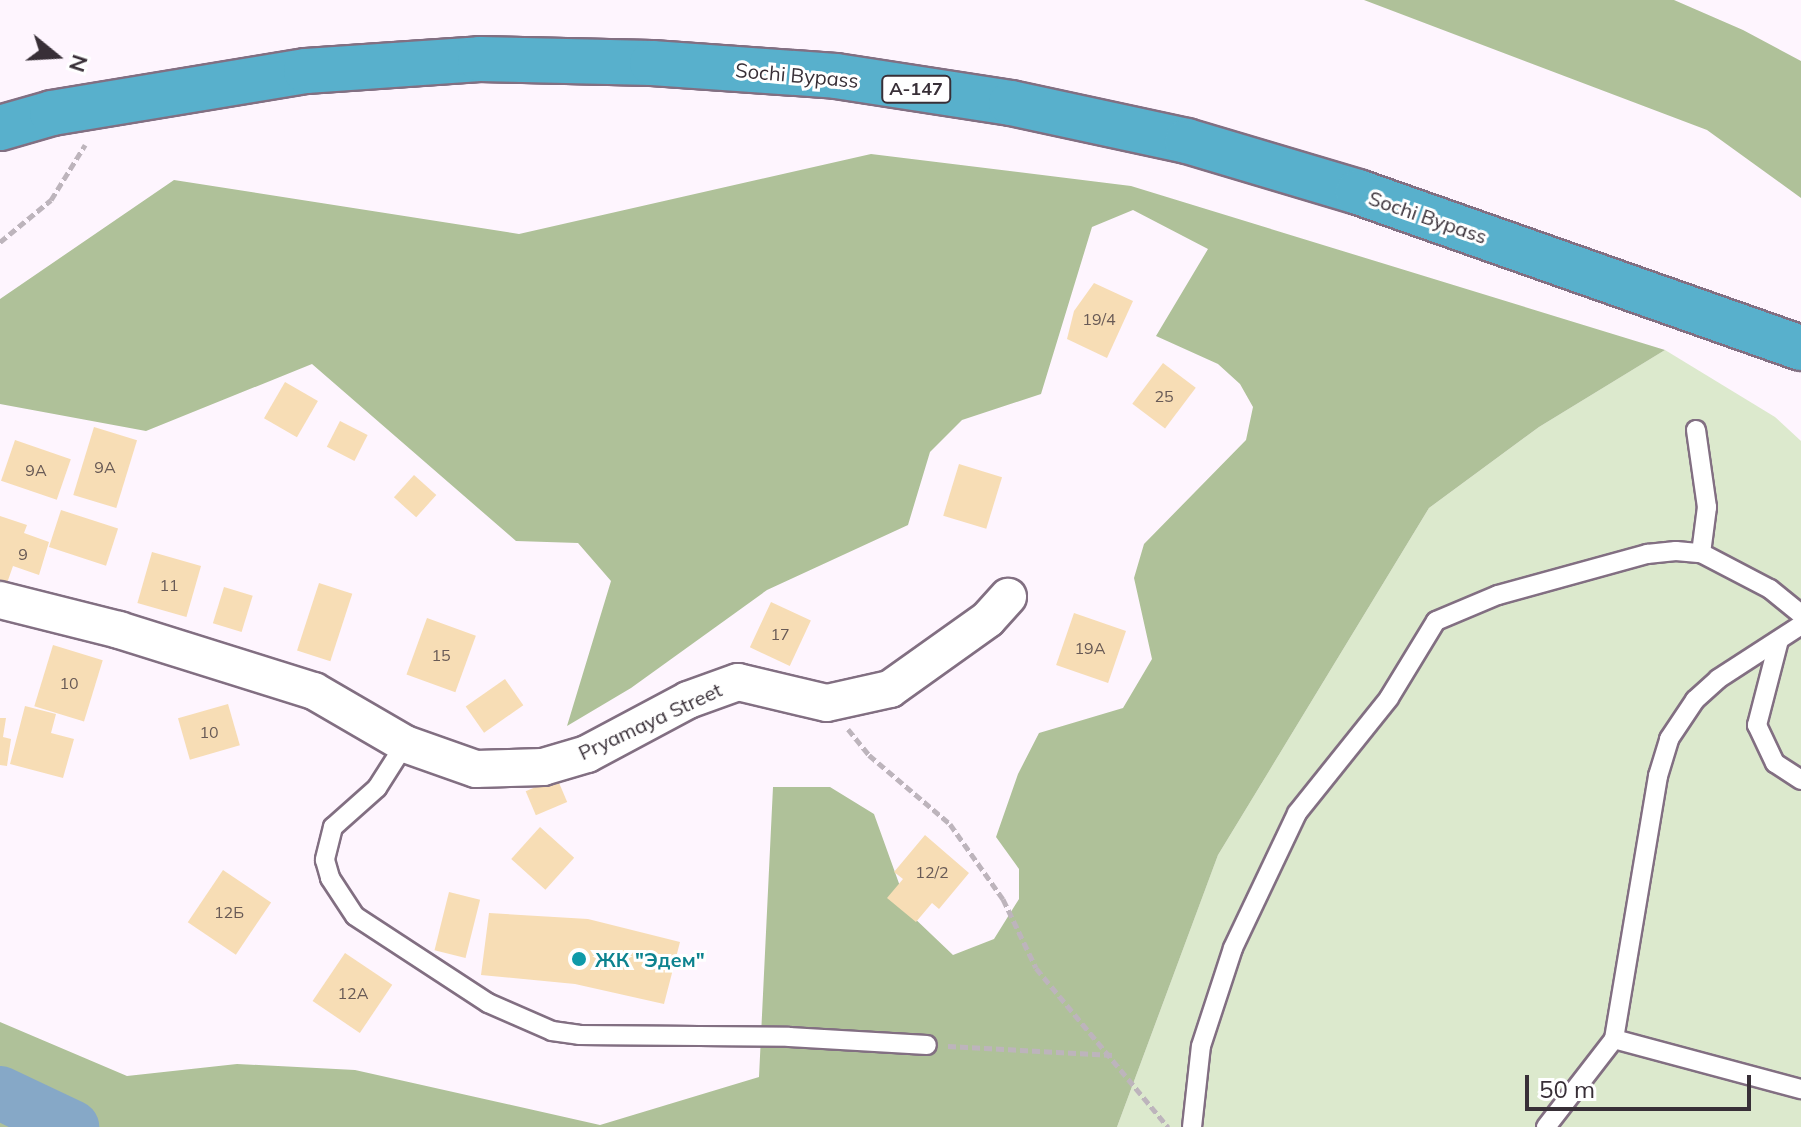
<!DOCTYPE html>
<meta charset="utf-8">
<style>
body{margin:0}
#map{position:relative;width:1801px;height:1127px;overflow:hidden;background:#fef5fe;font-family:Mulish,sans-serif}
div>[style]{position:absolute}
.green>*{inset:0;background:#dce9cd}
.forest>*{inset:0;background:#afc199}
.river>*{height:54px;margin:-27px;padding:0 27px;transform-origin:27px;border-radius:27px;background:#86a8c7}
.building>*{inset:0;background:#f7ddb5;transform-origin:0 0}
.path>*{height:5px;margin-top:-2.5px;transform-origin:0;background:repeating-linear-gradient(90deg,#bdb4bc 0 8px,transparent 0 12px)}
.roads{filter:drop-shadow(2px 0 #826f82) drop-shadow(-2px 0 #826f82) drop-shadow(0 2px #826f82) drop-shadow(0 -2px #826f82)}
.service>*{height:18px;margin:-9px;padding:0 9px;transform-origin:9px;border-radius:9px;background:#fff}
.minor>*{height:36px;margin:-18px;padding:0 18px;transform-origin:18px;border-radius:18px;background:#fff}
.trunk>*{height:44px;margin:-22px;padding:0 22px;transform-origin:22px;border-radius:22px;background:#58b0cc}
.dots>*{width:22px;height:22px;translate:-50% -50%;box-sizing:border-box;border:4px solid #fff;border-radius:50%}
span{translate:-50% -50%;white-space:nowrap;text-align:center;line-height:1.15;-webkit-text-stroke:6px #fff;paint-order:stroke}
.number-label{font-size:16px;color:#685a56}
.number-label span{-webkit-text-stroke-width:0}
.shield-label span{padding:2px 6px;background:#fff;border:2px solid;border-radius:6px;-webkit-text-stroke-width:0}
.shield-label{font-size:18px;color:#382f37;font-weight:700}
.street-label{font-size:20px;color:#382f37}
.culture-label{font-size:20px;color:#0d838f;font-weight:700}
.left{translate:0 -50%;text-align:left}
.north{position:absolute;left:16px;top:16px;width:80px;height:80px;-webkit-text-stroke:6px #fff;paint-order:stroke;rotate:108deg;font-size:22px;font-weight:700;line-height:32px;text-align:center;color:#382f37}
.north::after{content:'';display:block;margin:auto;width:28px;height:36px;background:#382f37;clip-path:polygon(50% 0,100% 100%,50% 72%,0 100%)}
.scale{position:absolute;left:1525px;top:1075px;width:226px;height:36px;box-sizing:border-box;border:4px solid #382f37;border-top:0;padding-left:10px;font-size:24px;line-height:28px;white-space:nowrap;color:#382f37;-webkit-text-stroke:6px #fff;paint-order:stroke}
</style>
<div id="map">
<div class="green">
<i style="clip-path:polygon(1665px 350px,1775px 417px,1801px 441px,1801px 1127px,1117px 1127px,1218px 855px,1429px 508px,1539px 427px)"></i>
</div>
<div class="forest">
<i style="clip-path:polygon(1364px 0,1674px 0,1743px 30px,1801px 61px,1801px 198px,1707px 130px)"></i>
<i style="clip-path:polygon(871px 154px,1131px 186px,1665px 350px,1539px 427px,1429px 508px,1218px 855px,1117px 1127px,0 1127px,0 1022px,127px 1076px,237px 1064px,355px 1070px,600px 1125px,759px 1077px,773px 787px,830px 787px,874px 814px,910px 914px,953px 955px,994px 939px,1019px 899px,1019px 869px,996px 837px,1018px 774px,1039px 733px,1123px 708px,1152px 659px,1134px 578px,1144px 544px,1246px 440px,1253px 407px,1240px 384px,1218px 364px,1156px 336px,1208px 249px,1133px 210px,1092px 227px,1041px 394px,962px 420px,930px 452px,908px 525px,767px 590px,631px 688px,567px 726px,611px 581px,578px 543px,516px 541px,312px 364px,146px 431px,0 404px,0 299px,174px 180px,519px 234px)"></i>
</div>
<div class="river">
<i style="left:0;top:1093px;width:80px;rotate:25.3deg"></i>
</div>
<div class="building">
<i style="clip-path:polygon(1094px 283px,1133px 301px,1107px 358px,1067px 339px,1074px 311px)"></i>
<i style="left:1163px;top:363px;width:41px;height:51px;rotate:37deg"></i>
<i style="left:285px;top:382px;width:38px;height:42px;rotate:30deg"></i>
<i style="left:340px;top:421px;width:31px;height:29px;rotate:27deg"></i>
<i style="left:94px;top:427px;width:45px;height:71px;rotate:17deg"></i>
<i style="left:15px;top:440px;width:59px;height:43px;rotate:19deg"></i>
<i style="left:959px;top:464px;width:45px;height:54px;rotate:17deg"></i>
<i style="left:414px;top:475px;width:30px;height:30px;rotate:42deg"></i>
<i style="left:61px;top:510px;width:60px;height:39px;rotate:18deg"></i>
<i style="clip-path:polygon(0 516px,27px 525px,24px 533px,49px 542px,39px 575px,13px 566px,6px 586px,0 584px)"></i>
<i style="left:152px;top:552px;width:51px;height:53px;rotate:16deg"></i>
<i style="left:319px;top:583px;width:35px;height:71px;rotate:18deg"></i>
<i style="left:224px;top:587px;width:30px;height:38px;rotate:17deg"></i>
<i style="left:771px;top:602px;width:44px;height:50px;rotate:25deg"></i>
<i style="left:1074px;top:613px;width:55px;height:55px;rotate:19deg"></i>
<i style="left:427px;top:618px;width:52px;height:60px;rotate:20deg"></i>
<i style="left:53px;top:645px;width:52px;height:64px;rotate:17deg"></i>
<i style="left:505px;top:679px;width:32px;height:48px;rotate:55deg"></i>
<i style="left:228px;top:704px;width:43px;height:52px;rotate:74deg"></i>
<i style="clip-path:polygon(25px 706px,56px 714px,51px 733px,74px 739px,63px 778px,10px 764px)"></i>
<i style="clip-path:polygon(0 718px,6px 718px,3px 737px,11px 739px,7px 766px,0 765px)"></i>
<i style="left:557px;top:778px;width:26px;height:34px;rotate:67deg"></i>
<i style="left:540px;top:827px;width:46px;height:43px;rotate:42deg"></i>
<i style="clip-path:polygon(925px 835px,969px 873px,939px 909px,932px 903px,916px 922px,887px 898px,903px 879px,894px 872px)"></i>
<i style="left:223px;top:870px;width:58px;height:63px;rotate:34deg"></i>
<i style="left:449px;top:892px;width:32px;height:60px;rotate:14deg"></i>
<i style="clip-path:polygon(489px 913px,588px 919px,680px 942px,664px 1004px,575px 984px,481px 975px)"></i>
<i style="left:345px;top:953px;width:57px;height:58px;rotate:34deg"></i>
</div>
<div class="path">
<i style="left:0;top:242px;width:66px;rotate:-39.5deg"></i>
<i style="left:51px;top:200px;width:65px;rotate:-58.3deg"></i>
<i style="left:848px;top:729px;width:33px;rotate:51deg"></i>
<i style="left:869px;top:755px;width:106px;rotate:40.4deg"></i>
<i style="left:950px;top:824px;width:92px;rotate:54.8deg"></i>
<i style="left:1003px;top:899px;width:76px;rotate:64.4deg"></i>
<i style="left:1036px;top:968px;width:207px;rotate:50.3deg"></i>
<i style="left:948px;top:1046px;width:165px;rotate:3.1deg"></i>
</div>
<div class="roads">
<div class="service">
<i style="left:1696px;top:430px;width:78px;rotate:81.9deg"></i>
<i style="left:1707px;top:507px;width:46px;rotate:97.4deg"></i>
<i style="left:1779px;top:640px;width:88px;rotate:104.5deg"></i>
<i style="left:1757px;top:725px;width:42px;rotate:64.7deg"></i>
<i style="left:1775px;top:763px;width:31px;rotate:33deg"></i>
<i style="left:405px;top:744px;width:52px;rotate:122.5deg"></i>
<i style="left:377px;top:788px;width:59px;rotate:138.4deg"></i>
<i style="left:333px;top:827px;width:34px;rotate:104deg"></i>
<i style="left:325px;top:860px;width:19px;rotate:74deg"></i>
<i style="left:330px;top:878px;width:45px;rotate:56.7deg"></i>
<i style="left:355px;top:916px;width:159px;rotate:33.2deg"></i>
<i style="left:488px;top:1003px;width:70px;rotate:23.6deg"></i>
<i style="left:552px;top:1031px;width:27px;rotate:8deg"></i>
<i style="left:579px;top:1035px;width:210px;rotate:0.5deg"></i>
<i style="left:789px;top:1037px;width:138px;rotate:3.3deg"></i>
<i style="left:1614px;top:1039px;width:194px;rotate:15deg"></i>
<i style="left:1192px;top:1127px;width:81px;rotate:-83.7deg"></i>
<i style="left:1201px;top:1046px;width:103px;rotate:-71.9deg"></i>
<i style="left:1233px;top:948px;width:149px;rotate:-64.6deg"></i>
<i style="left:1297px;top:813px;width:147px;rotate:-51.3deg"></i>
<i style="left:1389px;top:698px;width:90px;rotate:-58.6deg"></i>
<i style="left:1436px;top:621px;width:67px;rotate:-22.8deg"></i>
<i style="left:1498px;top:595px;width:155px;rotate:-15.4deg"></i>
<i style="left:1647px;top:554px;width:29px;rotate:-6deg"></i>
<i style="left:1676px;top:551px;width:25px;rotate:5deg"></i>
<i style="left:1701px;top:553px;width:78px;rotate:27.6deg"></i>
<i style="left:1770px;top:589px;width:40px;rotate:39deg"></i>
<i style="left:1546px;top:1127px;width:111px;rotate:-52.3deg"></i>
<i style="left:1614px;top:1039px;width:267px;rotate:-80.5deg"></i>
<i style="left:1658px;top:776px;width:39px;rotate:-73deg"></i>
<i style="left:1669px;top:739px;width:47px;rotate:-56.3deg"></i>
<i style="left:1695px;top:700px;width:31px;rotate:-42deg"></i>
<i style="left:1718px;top:679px;width:99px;rotate:-33deg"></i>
</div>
<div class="minor">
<i style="left:0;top:600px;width:123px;rotate:14.1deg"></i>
<i style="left:119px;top:630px;width:204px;rotate:17.4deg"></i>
<i style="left:314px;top:691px;width:105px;rotate:30.2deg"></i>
<i style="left:405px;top:744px;width:75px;rotate:19.4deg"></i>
<i style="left:476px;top:769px;width:67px;rotate:-1.7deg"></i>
<i style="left:543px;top:767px;width:46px;rotate:-16.5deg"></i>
<i style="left:587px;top:754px;width:115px;rotate:-28.1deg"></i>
<i style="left:688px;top:700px;width:53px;rotate:-19.8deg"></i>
<i style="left:738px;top:682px;width:91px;rotate:13.3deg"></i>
<i style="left:827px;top:703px;width:65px;rotate:-12.5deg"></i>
<i style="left:890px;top:689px;width:120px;rotate:-35.5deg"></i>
<i style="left:988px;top:619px;width:30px;rotate:-48deg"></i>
</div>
<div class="trunk">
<i style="left:0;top:128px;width:54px;rotate:-16.1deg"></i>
<i style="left:52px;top:113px;width:257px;rotate:-9.4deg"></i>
<i style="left:306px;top:71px;width:174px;rotate:-3.9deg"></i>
<i style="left:480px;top:59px;width:172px;rotate:1.3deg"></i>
<i style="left:652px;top:63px;width:184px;rotate:4deg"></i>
<i style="left:836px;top:76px;width:177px;rotate:8.8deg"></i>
<i style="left:1011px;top:103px;width:180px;rotate:12.2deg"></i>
<i style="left:1187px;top:141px;width:178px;rotate:16.6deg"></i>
<i style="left:1358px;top:192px;width:470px;rotate:19.4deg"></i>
</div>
</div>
<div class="dots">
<i style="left:579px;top:959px;background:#0f9aa8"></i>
</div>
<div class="number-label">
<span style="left:1099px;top:319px">19/4</span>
<span style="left:1164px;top:396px">25</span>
<span style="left:105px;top:467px">9А</span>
<span style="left:36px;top:470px">9А</span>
<span style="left:23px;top:554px">9</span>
<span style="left:169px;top:585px">11</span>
<span style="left:780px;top:634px">17</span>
<span style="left:1090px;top:648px">19А</span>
<span style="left:441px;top:655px">15</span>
<span style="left:69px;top:683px">10</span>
<span style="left:209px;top:732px">10</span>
<span style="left:932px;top:872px">12/2</span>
<span style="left:229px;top:912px">12Б</span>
<span style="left:353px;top:993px">12А</span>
</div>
<div class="shield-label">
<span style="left:916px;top:89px">А-147</span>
</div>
<div class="street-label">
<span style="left:797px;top:75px;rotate:5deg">Sochi Bypass</span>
<span style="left:1428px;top:217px;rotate:19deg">Sochi Bypass</span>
<span style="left:650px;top:721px;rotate:-25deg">Pryamaya Street</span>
</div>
<div class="culture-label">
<span class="left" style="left:595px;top:959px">ЖК "Эдем"</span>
</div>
<div class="north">N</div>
<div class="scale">50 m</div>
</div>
